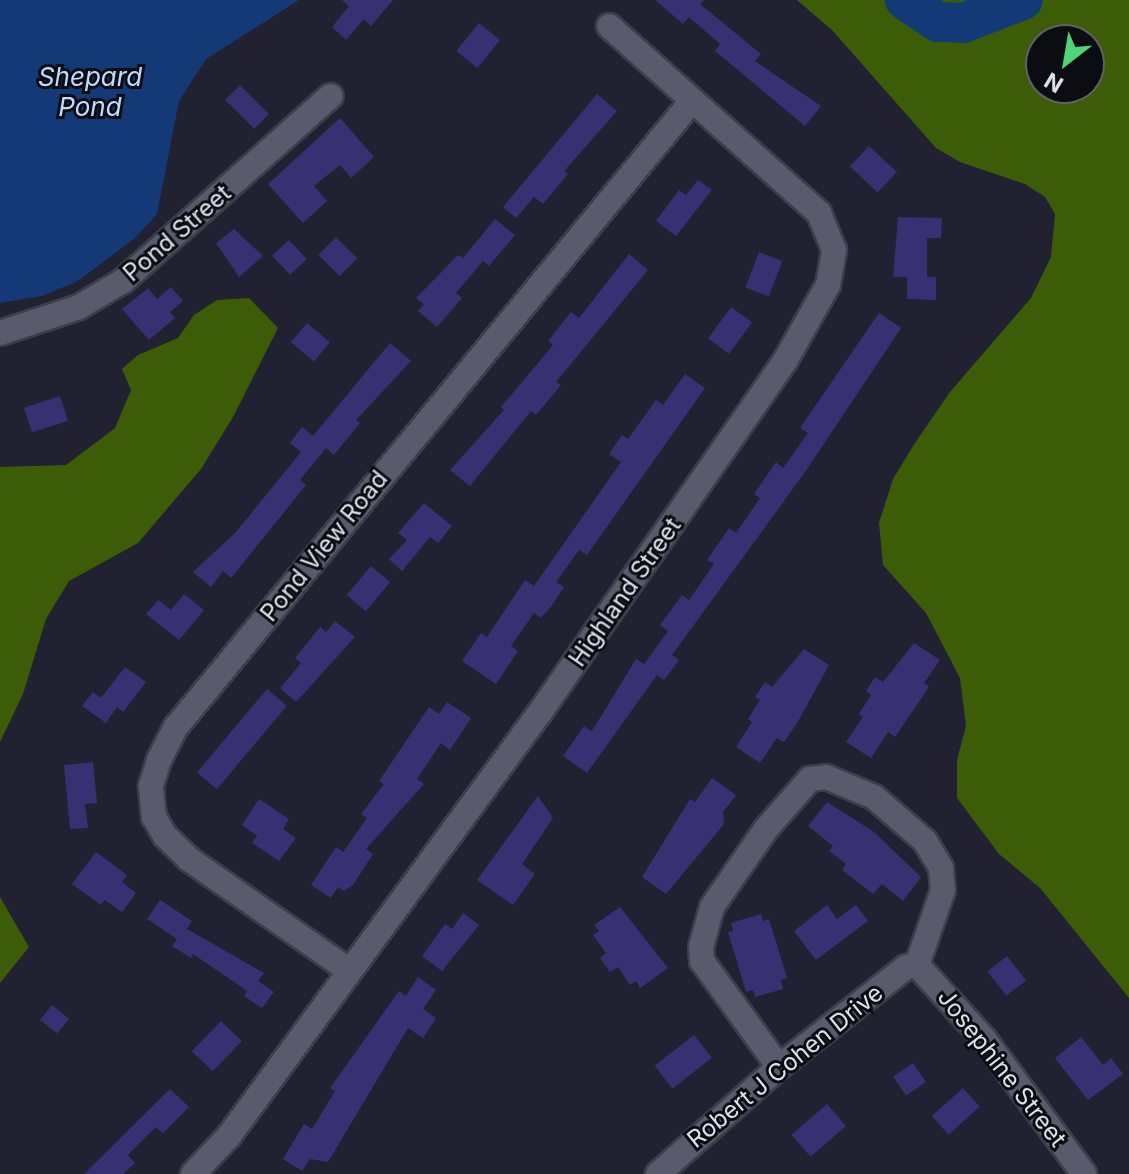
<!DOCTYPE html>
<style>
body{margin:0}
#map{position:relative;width:1129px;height:1174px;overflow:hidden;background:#212131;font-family:Inter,sans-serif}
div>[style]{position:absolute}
.forest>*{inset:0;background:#3d5c07}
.water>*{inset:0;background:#133a76}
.river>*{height:40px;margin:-20px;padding:0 20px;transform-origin:20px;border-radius:20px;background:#133a76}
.building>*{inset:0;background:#383073;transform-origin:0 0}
.roads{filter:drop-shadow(2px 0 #3e3d4b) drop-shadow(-2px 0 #3e3d4b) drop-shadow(0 2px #3e3d4b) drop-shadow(0 -2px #3e3d4b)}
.street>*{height:24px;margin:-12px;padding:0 12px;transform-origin:12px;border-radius:12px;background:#5a5a6d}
span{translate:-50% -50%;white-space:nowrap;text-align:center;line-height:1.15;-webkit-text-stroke:6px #0c0c13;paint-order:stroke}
.street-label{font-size:24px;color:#e0e0eb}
.water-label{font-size:26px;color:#c2dafe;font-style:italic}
.north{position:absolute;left:1025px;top:24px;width:80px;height:80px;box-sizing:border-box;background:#0c0c13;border:2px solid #616169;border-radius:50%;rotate:211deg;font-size:22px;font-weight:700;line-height:32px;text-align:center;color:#e0e0eb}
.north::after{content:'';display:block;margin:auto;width:28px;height:36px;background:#4ed676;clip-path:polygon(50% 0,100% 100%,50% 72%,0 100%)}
</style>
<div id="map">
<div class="forest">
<i style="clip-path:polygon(evenodd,797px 0,1129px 0,1129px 998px,1040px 888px,999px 854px,957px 798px,957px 760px,966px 726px,960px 678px,926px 613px,883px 565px,879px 523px,893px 479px,915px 443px,950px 392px,1031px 298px,1051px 257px,1055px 214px,1045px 197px,1025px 184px,960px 162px,936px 148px,832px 30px,797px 0,1089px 40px,1089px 88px,1041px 88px,1041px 40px,1089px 40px)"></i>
<i style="clip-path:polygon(249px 298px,278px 328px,233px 417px,201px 469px,138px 543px,69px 581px,46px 619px,23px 694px,0 742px,0 467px,66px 465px,115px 428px,131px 390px,122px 369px,138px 355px,178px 338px,194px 315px,217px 300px)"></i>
<i style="clip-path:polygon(0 897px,29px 947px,0 983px)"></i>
</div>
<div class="water">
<i style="clip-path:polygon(0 0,299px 0,206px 59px,179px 101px,157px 214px,135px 238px,78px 281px,42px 296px,0 303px)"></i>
</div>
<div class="river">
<i style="left:905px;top:0;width:40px;rotate:34deg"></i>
<i style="left:938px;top:22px;width:25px;rotate:2deg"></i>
<i style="left:963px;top:23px;width:64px;rotate:-21deg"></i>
</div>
<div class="building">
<i style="clip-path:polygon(342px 0,393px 0,371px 26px,364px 19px,346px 40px,332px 27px,349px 6px)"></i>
<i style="clip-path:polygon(655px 0,704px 0,700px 4px,761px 54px,755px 61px,821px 106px,805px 126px,715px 51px,720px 44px,689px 17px,683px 24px)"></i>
<i style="left:479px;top:23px;width:27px;height:36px;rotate:39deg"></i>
<i style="left:240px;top:85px;width:41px;height:21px;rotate:45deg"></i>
<i style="clip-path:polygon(597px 94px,617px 111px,564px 171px,568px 174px,543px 204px,534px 197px,516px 218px,503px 207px)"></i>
<i style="clip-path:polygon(340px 118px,374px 157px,351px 178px,340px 165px,314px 186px,327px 201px,303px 223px,268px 184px)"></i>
<i style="left:869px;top:146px;width:38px;height:28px;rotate:43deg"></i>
<i style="clip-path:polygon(698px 180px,712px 190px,676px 236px,656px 221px,679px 190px,686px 195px)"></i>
<i style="clip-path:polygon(898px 217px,942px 218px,941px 238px,927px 238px,927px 277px,936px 277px,936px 300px,907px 299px,907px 277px,893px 277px)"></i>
<i style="clip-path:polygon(495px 219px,515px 235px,489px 266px,483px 261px,456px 293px,462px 298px,437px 327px,418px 311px,424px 304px,416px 298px,458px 255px,463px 258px)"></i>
<i style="clip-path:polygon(234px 229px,263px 256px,239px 277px,216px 243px)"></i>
<i style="left:336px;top:237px;width:30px;height:25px;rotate:45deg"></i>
<i style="left:289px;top:240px;width:26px;height:23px;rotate:47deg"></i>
<i style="left:759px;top:252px;width:25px;height:38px;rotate:21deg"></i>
<i style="clip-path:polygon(629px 254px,648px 270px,556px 382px,561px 385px,536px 415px,531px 411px,470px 486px,450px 470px,504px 410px,501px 407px,553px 345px,548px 341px,571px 312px,579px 318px)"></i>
<i style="clip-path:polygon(171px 287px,183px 301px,170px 312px,175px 318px,149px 340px,122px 309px,148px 288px,157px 299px)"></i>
<i style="left:731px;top:307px;width:26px;height:39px;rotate:36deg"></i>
<i style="clip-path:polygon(879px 313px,901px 328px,805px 472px,672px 655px,679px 660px,664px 680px,657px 675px,587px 773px,563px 756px,584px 726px,592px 731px,636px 659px,644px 664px,668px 631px,660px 625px,682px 595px,689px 600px,714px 564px,707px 560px,729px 528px,736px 533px,760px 498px,754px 494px,776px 462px,783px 468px,808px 433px,800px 428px)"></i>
<i style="left:307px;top:323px;width:30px;height:25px;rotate:40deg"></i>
<i style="clip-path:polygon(390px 343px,411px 361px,356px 420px,360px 423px,334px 455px,326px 448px,300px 480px,306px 485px,231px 578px,223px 571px,211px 587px,193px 572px,236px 532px,301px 452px,290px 443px,302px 427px,313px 436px)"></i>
<i style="clip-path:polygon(685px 374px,705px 388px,587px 555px,579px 550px,556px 582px,564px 587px,550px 608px,541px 618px,534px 613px,511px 646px,518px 651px,496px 684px,462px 661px,481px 633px,487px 637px,525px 580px,534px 586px,621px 462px,609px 454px,622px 435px,628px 439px,656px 400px,663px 405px)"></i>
<i style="left:60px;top:396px;width:26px;height:38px;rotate:72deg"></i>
<i style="clip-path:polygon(424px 503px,452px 526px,438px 543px,430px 537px,402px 571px,389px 559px,407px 540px,398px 533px)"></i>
<i style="left:371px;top:566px;width:25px;height:38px;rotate:40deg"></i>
<i style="clip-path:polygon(184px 594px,204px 610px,179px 640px,146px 614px,158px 600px,171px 610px)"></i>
<i style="clip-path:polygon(335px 621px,355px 637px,296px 702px,280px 688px,301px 663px,295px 658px,320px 627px,326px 632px)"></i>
<i style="clip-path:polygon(914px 643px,940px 660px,924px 683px,929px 687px,895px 737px,888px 732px,871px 758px,846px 742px,863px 717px,859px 714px,871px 695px,866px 691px,875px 677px,883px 682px)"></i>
<i style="clip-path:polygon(804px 649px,829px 665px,796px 725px,784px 742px,777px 738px,760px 763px,736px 747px,752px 722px,748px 719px,760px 700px,755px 697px,765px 682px,772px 687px)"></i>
<i style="clip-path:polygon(125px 667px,146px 682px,123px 712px,117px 707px,106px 723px,82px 706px,93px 692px,101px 698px)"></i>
<i style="left:267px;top:689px;width:26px;height:109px;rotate:40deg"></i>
<i style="clip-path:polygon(447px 702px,471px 718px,450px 750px,441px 743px,417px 779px,424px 784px,366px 849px,373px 854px,353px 885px,344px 891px,338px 887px,331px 898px,311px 885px,336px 847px,343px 852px,367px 818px,361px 814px,384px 784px,379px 781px,429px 707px,439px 714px)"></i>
<i style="clip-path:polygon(93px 762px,97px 803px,85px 804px,88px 828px,70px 829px,64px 765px)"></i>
<i style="clip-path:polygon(712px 778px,736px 795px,723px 812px,724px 824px,666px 894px,642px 877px,690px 799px,695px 802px)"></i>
<i style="clip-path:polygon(538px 796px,553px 818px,522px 864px,535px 874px,513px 905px,477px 880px)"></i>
<i style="clip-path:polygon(259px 799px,289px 819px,283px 829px,296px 838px,279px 861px,252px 843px,257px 836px,242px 825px)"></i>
<i style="clip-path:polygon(827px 802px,874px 832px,921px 877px,903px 901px,882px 884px,873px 894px,842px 870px,846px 864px,829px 851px,833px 846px,808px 826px)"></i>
<i style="clip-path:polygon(96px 852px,127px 875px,122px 882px,136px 893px,122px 912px,105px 900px,101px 905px,72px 884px)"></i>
<i style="clip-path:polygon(160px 900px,192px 921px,187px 929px,264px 973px,258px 981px,274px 992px,262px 1008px,244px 996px,247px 991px,193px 954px,191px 958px,172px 946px,177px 939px,147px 919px)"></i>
<i style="clip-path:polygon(827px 905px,837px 919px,856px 905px,868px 921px,816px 960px,794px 931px)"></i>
<i style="clip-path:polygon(620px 907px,668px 968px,640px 988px,636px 981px,630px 985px,618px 967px,610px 972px,600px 958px,606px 953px,593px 935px,599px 931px,594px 925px)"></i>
<i style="clip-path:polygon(463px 913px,479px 925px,442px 971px,422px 956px,445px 924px,452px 929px)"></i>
<i style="clip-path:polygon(761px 914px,763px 921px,769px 919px,787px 978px,781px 980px,783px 989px,755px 997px,753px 990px,746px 992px,728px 932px,733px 931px,731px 923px)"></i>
<i style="left:1007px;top:956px;width:31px;height:25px;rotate:52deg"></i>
<i style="clip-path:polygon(418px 977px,436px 990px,423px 1009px,436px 1018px,423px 1038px,408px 1028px,328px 1162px,310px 1159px,302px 1171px,283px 1159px,304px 1124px,312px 1129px,335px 1091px,330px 1088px,399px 991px,406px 996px)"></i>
<i style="left:52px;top:1005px;width:22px;height:19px;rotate:39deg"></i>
<i style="left:221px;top:1021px;width:29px;height:42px;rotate:44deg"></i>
<i style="left:694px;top:1035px;width:29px;height:50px;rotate:52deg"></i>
<i style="clip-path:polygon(1081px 1037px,1103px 1065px,1111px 1058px,1123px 1074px,1088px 1100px,1055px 1058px)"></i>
<i style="left:913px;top:1063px;width:23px;height:24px;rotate:56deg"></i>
<i style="left:963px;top:1088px;width:25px;height:42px;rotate:48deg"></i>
<i style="clip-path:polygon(170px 1089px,189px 1107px,163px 1133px,156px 1127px,128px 1155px,135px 1163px,123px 1174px,84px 1174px)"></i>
<i style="left:827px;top:1104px;width:29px;height:47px;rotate:49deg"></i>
</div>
<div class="roads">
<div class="street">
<i style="left:0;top:333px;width:83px;rotate:-18.2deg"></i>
<i style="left:79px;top:307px;width:51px;rotate:-30.6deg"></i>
<i style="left:123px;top:281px;width:278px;rotate:-41.7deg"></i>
<i style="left:917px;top:965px;width:101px;rotate:47.8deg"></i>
<i style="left:985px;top:1040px;width:167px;rotate:53.5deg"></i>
<i style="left:347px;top:969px;width:193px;rotate:-145.2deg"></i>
<i style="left:189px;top:859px;width:33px;rotate:-136deg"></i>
<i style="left:165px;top:836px;width:22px;rotate:-120deg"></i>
<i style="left:154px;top:817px;width:31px;rotate:-96deg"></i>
<i style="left:151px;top:786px;width:27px;rotate:-73deg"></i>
<i style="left:159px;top:760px;width:37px;rotate:-63deg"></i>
<i style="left:176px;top:727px;width:811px;rotate:-50.5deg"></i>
<i style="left:779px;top:1067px;width:131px;rotate:-126deg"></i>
<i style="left:702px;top:961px;width:14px;rotate:-94deg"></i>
<i style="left:701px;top:947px;width:41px;rotate:-74.6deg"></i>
<i style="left:712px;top:907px;width:95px;rotate:-55.3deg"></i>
<i style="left:766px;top:829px;width:67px;rotate:-48.7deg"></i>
<i style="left:810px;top:779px;width:16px;rotate:-7deg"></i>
<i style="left:826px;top:777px;width:52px;rotate:22.6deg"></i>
<i style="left:874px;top:797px;width:67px;rotate:40.8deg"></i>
<i style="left:925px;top:841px;width:31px;rotate:59deg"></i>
<i style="left:941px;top:868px;width:22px;rotate:85deg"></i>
<i style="left:943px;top:890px;width:79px;rotate:109.1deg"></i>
<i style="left:193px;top:1174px;width:52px;rotate:-46.5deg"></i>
<i style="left:229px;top:1136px;width:527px;rotate:-53.72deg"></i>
<i style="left:541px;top:711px;width:427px;rotate:-55.1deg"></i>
<i style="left:785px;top:361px;width:87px;rotate:-60.5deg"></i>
<i style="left:828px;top:285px;width:36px;rotate:-80deg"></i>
<i style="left:834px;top:250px;width:40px;rotate:-112deg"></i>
<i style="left:819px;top:213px;width:281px;rotate:-138.3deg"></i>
<i style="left:658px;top:1174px;width:162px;rotate:-41.5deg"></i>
<i style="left:779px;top:1067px;width:162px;rotate:-38.2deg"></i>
<i style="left:906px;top:967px;width:11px;rotate:-10deg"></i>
</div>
</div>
<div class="street-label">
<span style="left:177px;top:233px;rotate:-41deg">Pond Street</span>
<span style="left:324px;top:546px;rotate:-51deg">Pond View Road</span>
<span style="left:625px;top:592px;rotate:-55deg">Highland Street</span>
<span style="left:785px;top:1066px;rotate:-39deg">Robert J Cohen Drive</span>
<span style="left:1002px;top:1068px;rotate:52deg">Josephine Street</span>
</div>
<div class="water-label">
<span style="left:90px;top:92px">Shepard<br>Pond</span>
</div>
<div class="north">N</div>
</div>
